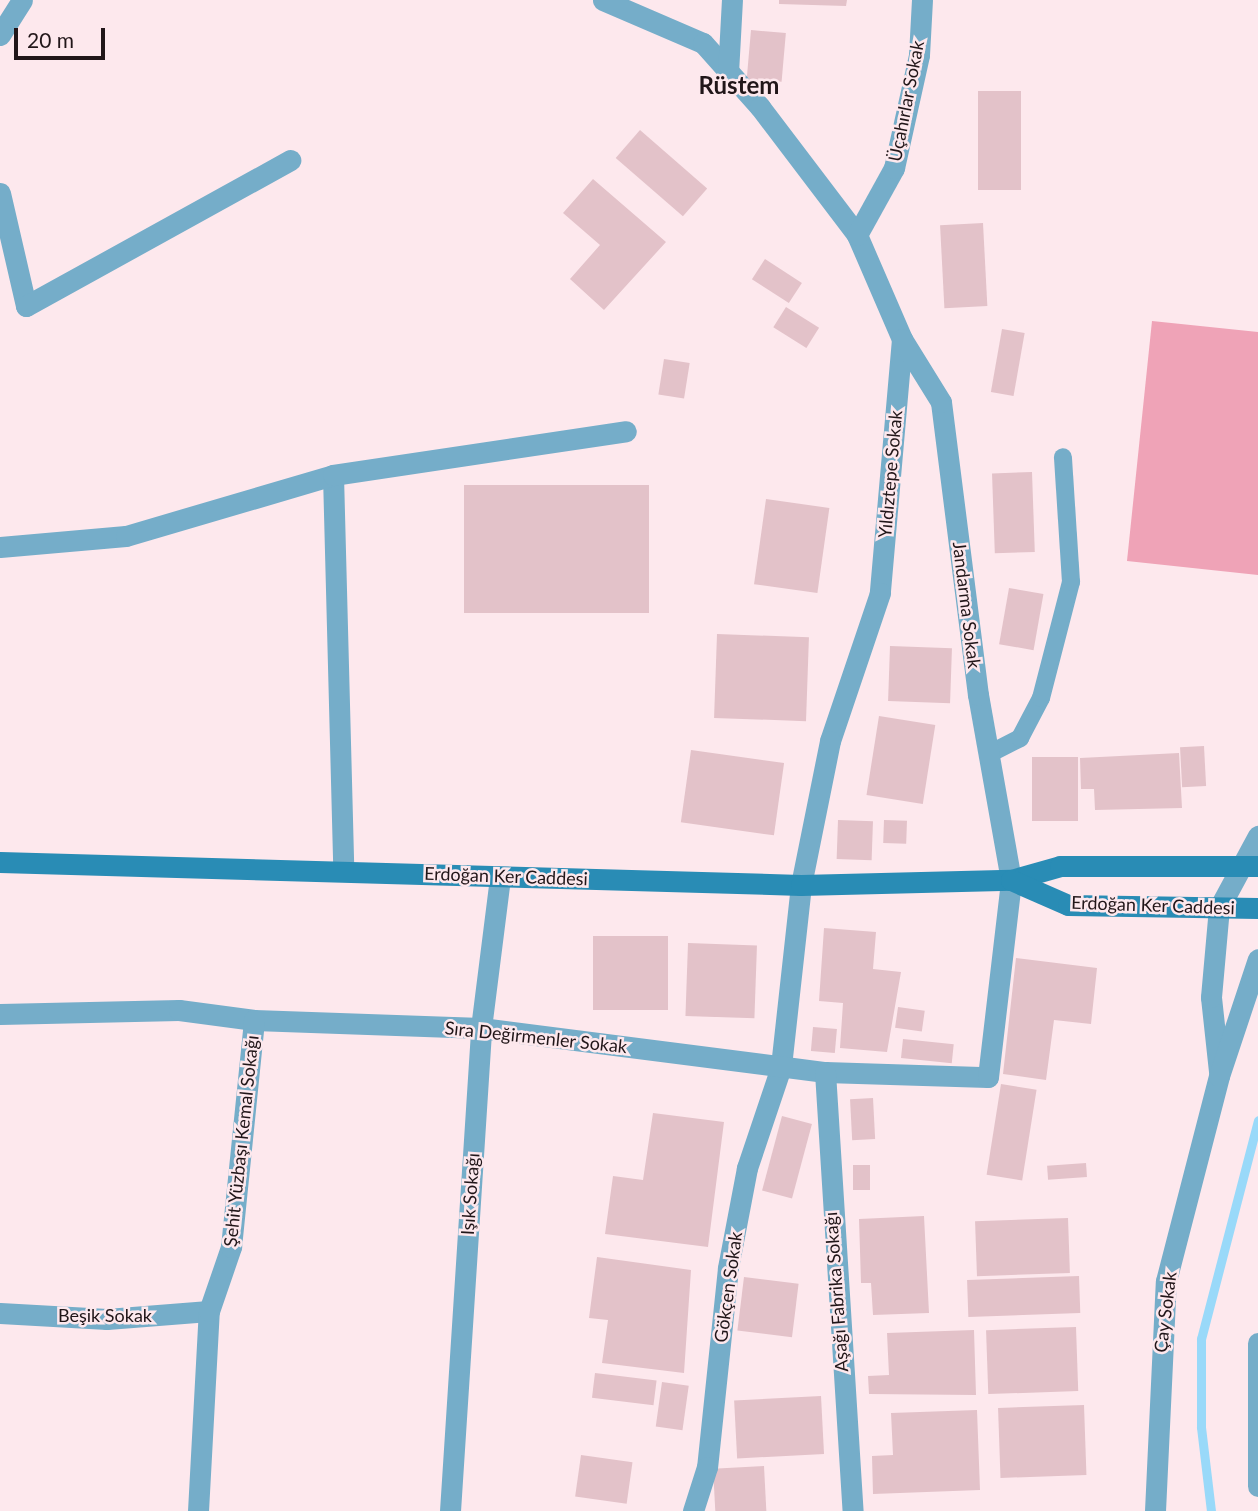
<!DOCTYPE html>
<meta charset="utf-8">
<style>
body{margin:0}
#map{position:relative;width:1258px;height:1511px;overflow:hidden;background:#fde8ed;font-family:Lato,sans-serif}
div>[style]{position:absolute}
.green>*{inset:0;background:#efa3b7}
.stream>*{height:9px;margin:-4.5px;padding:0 4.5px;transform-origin:4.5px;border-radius:4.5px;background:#99d9f9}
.building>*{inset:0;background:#e3c2c9;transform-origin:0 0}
.service>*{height:18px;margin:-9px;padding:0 9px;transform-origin:9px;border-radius:9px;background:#75adc9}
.minor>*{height:21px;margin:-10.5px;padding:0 10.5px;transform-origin:10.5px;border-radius:10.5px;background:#75adc9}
.secondary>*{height:21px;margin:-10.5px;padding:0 10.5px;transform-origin:10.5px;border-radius:10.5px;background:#298cb5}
span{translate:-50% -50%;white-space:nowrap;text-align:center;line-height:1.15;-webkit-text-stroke:5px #fde8ed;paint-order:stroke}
.street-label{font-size:18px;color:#211619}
.district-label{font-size:24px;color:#211619;font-weight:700}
.scale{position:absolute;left:14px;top:28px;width:91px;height:32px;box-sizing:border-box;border:4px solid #211619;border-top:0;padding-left:9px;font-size:21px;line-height:24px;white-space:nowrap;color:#211619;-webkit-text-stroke:5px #fde8ed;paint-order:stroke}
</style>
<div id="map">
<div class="green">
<i style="clip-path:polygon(1152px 321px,1258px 332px,1258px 575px,1127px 561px)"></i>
</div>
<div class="stream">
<i style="left:1211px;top:1511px;width:85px;rotate:-96.8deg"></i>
<i style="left:1201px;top:1427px;width:88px;rotate:-90deg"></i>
<i style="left:1201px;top:1339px;width:226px;rotate:-75.4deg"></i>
</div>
<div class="building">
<i style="clip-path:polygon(779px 0,847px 0,846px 6px,779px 4px)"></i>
<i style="left:751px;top:30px;width:35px;height:49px;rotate:5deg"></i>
<i style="left:978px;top:91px;width:43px;height:99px"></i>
<i style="left:640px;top:130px;width:89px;height:37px;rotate:41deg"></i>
<i style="clip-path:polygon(593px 179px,666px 242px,604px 310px,570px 279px,600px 245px,563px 213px)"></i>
<i style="left:983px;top:223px;width:83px;height:43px;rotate:87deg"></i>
<i style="left:765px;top:259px;width:44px;height:24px;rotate:33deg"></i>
<i style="left:786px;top:307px;width:39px;height:24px;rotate:32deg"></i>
<i style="left:1002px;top:329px;width:23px;height:64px;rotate:10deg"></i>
<i style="left:664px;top:359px;width:26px;height:36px;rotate:9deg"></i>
<i style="left:1032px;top:472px;width:80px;height:40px;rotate:88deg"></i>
<i style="left:649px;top:485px;width:128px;height:185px;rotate:90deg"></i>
<i style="left:766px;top:499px;width:64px;height:86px;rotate:8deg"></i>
<i style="left:1009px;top:588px;width:35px;height:57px;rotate:10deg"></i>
<i style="left:717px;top:634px;width:92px;height:84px;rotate:2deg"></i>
<i style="left:890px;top:646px;width:62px;height:55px;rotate:2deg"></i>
<i style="left:879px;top:716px;width:57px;height:80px;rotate:9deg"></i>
<i style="left:1204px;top:746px;width:40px;height:24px;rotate:87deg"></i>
<i style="left:691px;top:750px;width:94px;height:73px;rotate:8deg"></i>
<i style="clip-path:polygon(1179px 753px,1182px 808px,1095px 810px,1094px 789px,1081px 789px,1080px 758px)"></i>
<i style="left:1032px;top:757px;width:46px;height:64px"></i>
<i style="left:838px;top:820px;width:35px;height:39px;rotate:2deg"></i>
<i style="left:884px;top:820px;width:23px;height:23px;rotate:2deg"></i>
<i style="clip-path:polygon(824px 928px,876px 932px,873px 969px,901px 972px,887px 1052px,840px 1048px,843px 1003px,819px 1001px)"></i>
<i style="left:593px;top:936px;width:75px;height:74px"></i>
<i style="left:688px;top:943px;width:69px;height:73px;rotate:2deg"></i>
<i style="clip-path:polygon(1016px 958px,1097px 968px,1091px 1024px,1054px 1020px,1046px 1080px,1003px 1074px)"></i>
<i style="left:898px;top:1007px;width:27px;height:21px;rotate:8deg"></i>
<i style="left:813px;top:1027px;width:24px;height:24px;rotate:5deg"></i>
<i style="left:903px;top:1039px;width:51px;height:19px;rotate:6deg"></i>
<i style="left:1001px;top:1084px;width:36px;height:92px;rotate:9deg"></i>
<i style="left:873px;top:1098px;width:41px;height:23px;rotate:87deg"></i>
<i style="clip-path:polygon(653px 1113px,724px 1122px,708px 1247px,605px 1234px,613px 1176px,643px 1180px)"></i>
<i style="left:782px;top:1116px;width:31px;height:77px;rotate:15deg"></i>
<i style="left:1086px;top:1163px;width:14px;height:39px;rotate:86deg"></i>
<i style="left:853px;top:1165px;width:17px;height:25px"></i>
<i style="clip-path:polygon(924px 1216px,929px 1313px,873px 1315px,871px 1283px,861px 1283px,859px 1219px)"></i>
<i style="left:1068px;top:1218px;width:55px;height:93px;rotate:88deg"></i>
<i style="clip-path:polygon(597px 1257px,691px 1270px,684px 1373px,602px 1363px,608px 1320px,589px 1318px)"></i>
<i style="left:1079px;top:1276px;width:37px;height:112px;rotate:88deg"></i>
<i style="left:744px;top:1277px;width:55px;height:54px;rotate:7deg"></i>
<i style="left:1076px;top:1327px;width:64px;height:90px;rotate:88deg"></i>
<i style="clip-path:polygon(974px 1330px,976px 1395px,869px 1394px,868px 1376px,889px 1375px,887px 1333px)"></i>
<i style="left:595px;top:1373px;width:62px;height:25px;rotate:7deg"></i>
<i style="left:662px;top:1382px;width:27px;height:45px;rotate:8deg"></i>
<i style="left:821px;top:1396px;width:58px;height:87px;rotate:87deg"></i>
<i style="left:1084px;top:1405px;width:70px;height:86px;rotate:88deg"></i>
<i style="clip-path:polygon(977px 1410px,980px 1490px,873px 1494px,872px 1456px,893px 1455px,891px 1413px)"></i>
<i style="left:581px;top:1455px;width:52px;height:42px;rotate:8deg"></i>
<i style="left:764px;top:1466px;width:45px;height:51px;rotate:87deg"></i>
</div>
<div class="service">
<i style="left:989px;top:754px;width:35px;rotate:-27deg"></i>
<i style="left:1020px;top:738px;width:45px;rotate:-62.3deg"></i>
<i style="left:1041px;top:698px;width:120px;rotate:-75.5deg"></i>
<i style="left:1071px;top:582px;width:125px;rotate:-93.7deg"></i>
</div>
<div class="minor">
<i style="left:603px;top:0;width:109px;rotate:23.3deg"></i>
<i style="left:703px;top:43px;width:86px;rotate:48.3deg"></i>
<i style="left:760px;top:107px;width:161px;rotate:52.8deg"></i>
<i style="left:857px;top:235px;width:113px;rotate:66.6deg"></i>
<i style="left:902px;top:339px;width:255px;rotate:95deg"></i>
<i style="left:880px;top:593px;width:156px;rotate:108.7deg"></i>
<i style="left:830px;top:741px;width:147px;rotate:101.4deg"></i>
<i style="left:801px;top:885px;width:183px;rotate:96.3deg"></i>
<i style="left:781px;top:1067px;width:107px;rotate:108.6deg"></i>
<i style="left:747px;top:1168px;width:102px;rotate:100.8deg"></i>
<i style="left:728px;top:1268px;width:200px;rotate:96deg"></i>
<i style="left:707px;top:1467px;width:46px;rotate:107.7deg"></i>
<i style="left:0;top:35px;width:41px;rotate:-57.8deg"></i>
<i style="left:728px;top:73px;width:73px;rotate:-86.9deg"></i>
<i style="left:0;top:193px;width:116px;rotate:77deg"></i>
<i style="left:26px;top:306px;width:302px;rotate:-28.9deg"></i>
<i style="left:857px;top:235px;width:77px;rotate:-61.1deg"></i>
<i style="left:894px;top:168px;width:116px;rotate:-77.5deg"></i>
<i style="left:919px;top:55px;width:55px;rotate:-86.9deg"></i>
<i style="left:333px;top:475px;width:393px;rotate:88.5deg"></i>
<i style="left:0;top:547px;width:126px;rotate:-5deg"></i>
<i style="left:126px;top:536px;width:216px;rotate:-16.4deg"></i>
<i style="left:333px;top:475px;width:296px;rotate:-8.5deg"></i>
<i style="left:0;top:1014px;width:179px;rotate:-1.3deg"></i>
<i style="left:179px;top:1010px;width:76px;rotate:7.6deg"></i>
<i style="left:254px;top:1020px;width:227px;rotate:2deg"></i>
<i style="left:481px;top:1028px;width:347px;rotate:7.3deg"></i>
<i style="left:825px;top:1072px;width:163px;rotate:1.8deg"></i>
<i style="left:988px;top:1077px;width:198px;rotate:-83.3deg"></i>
<i style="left:1011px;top:880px;width:188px;rotate:-100.1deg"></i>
<i style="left:978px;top:695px;width:295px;rotate:-97.2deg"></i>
<i style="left:941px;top:402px;width:74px;rotate:-121.8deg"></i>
<i style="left:1219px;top:1071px;width:74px;rotate:-96.2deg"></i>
<i style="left:1211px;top:997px;width:89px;rotate:-84.9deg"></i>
<i style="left:1219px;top:908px;width:82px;rotate:-61.6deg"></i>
<i style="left:825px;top:1072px;width:440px;rotate:86.4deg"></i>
<i style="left:0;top:1313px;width:107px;rotate:3.2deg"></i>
<i style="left:107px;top:1319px;width:102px;rotate:-4.5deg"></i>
<i style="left:1258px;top:1343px;width:143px;rotate:90deg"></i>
<i style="left:198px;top:1511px;width:200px;rotate:-86.9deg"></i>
<i style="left:209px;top:1311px;width:68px;rotate:-71deg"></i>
<i style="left:231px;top:1247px;width:228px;rotate:-84.2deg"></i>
<i style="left:450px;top:1511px;width:484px;rotate:-86.3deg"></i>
<i style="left:481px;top:1028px;width:151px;rotate:-82.8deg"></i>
<i style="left:1155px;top:1511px;width:230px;rotate:-87.3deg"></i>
<i style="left:1166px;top:1281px;width:212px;rotate:-75.5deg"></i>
<i style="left:1219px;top:1076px;width:123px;rotate:-71.6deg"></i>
</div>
<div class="secondary">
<i style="left:0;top:862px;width:801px;rotate:1.64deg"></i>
<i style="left:801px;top:885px;width:210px;rotate:-1.4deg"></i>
<i style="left:1011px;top:880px;width:51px;rotate:-15.9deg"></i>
<i style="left:1060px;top:866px;width:198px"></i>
<i style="left:1011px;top:880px;width:62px;rotate:23.7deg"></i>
<i style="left:1068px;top:905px;width:190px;rotate:0.9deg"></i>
</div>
<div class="street-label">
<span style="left:906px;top:101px;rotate:-79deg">Üçahırlar Sokak</span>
<span style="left:890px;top:474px;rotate:-85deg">Yıldıztepe Sokak</span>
<span style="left:967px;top:605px;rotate:83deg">Jandarma Sokak</span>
<span style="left:506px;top:876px;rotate:2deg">Erdoğan Ker Caddesi</span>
<span style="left:1153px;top:905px;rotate:2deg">Erdoğan Ker Caddesi</span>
<span style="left:536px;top:1037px;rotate:6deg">Sıra Değirmenler Sokak</span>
<span style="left:241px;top:1141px;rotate:-84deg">Şehit Yüzbaşı Kemal Sokağı</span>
<span style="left:470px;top:1194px;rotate:-86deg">Işık Sokağı</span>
<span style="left:728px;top:1287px;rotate:-82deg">Gökçen Sokak</span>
<span style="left:836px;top:1292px;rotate:-94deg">Aşağı Fabrika Sokağı</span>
<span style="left:1165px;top:1312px;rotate:-83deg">Çay Sokak</span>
<span style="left:105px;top:1315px">Beşik Sokak</span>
</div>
<div class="district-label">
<span style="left:739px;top:85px">Rüstem</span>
</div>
<div class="scale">20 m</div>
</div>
